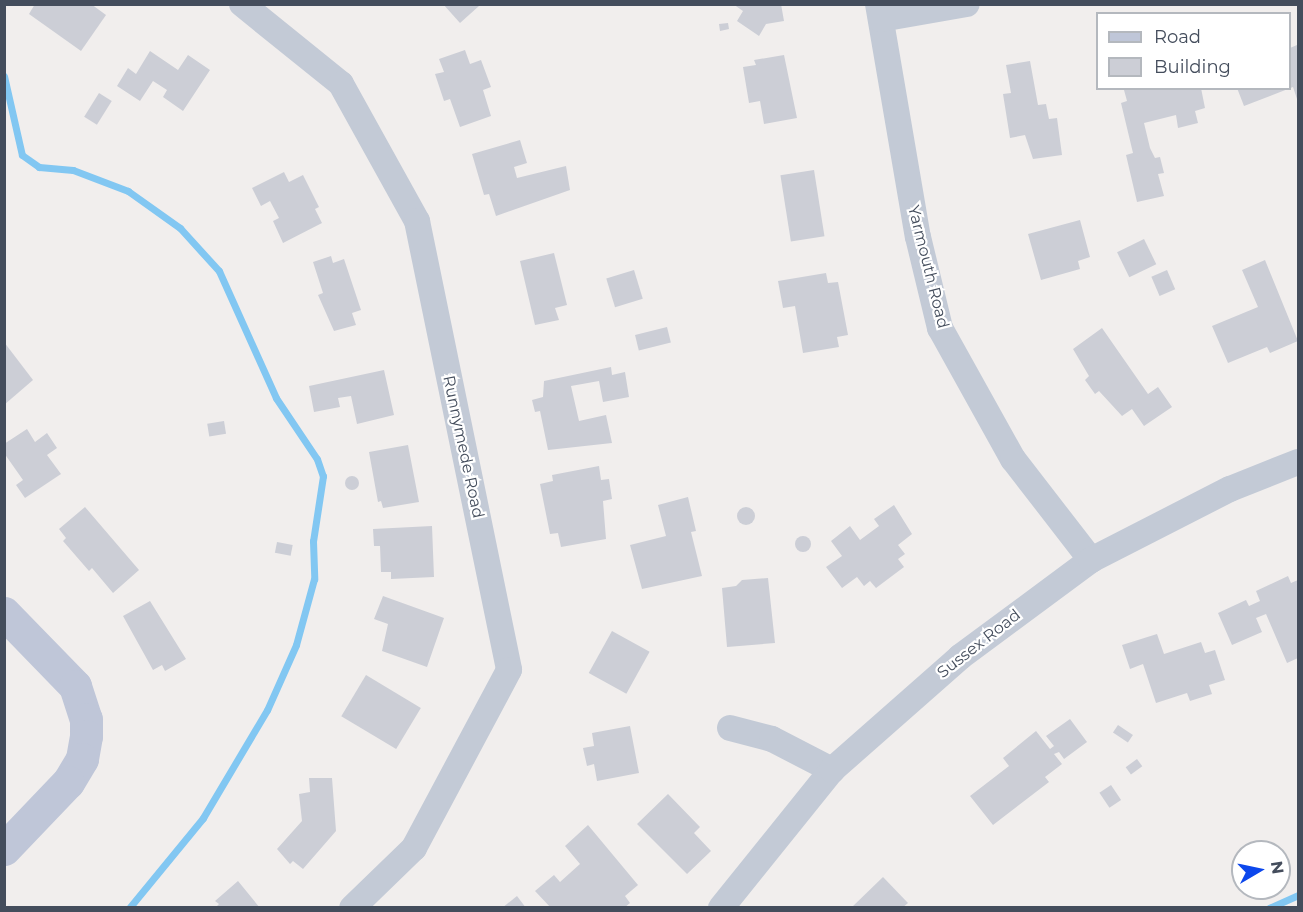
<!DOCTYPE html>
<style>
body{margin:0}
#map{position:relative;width:1303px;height:912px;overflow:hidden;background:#f1eeed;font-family:Montserrat,sans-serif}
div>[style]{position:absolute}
.stream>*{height:7px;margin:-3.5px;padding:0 3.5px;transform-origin:3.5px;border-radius:3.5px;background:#82c7f2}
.building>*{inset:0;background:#ccced6;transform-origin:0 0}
.round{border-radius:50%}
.street>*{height:26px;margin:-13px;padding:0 13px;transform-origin:13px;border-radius:13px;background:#c3cad6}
.secondary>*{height:33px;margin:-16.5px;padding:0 16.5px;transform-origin:16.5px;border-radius:16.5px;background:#bfc6d8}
span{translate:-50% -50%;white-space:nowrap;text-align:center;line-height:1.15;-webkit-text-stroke:4.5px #fff;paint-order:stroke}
.street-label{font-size:16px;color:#444d5c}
.frame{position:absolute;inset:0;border:6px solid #444d5c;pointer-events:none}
.legend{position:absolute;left:1096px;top:12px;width:195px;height:78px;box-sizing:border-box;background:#fff;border:2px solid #b4b8be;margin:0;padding:8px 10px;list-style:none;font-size:18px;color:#444d5c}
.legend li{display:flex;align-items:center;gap:12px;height:30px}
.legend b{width:30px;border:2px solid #b4b8be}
.north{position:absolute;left:1231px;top:840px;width:60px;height:60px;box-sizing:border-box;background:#fff;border:2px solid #b4b8be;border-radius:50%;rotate:81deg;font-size:16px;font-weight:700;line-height:24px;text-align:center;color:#444d5c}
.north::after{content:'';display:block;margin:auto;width:21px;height:27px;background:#0c47ec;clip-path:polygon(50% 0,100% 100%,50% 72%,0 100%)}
</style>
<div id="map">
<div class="stream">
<i style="left:4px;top:76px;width:81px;rotate:77.2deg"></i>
<i style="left:22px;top:155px;width:21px;rotate:35deg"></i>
<i style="left:39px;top:167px;width:34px;rotate:5deg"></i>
<i style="left:73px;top:170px;width:59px;rotate:20.9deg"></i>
<i style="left:128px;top:191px;width:64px;rotate:35.4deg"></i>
<i style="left:180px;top:228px;width:58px;rotate:47.8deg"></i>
<i style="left:219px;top:271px;width:139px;rotate:65.8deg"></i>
<i style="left:276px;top:398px;width:73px;rotate:56.1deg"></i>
<i style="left:317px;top:459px;width:18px;rotate:71deg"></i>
<i style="left:323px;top:476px;width:66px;rotate:98.7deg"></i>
<i style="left:313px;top:541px;width:38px;rotate:88deg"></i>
<i style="left:314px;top:579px;width:68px;rotate:105.3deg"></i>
<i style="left:296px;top:645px;width:71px;rotate:114deg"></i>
<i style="left:267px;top:710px;width:126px;rotate:120.7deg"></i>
<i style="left:203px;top:818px;width:117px;rotate:129.4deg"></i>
<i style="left:1269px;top:908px;width:32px;rotate:-24deg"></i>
</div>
<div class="building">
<i style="clip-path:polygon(35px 4px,91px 4px,106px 15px,81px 51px,29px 14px)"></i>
<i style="clip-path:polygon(443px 4px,478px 4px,479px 6px,460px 23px)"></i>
<i style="clip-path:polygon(733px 4px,781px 4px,784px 21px,766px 24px,759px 36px,737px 21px,743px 11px)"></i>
<i style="clip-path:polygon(728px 23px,729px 29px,720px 31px,719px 24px)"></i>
<i style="clip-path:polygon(1297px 45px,1298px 102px,1293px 87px,1244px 106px,1237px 88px,1290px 88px,1290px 48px)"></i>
<i style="clip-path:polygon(465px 50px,470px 64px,481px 60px,491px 87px,483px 90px,491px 116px,460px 127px,450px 99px,444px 101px,435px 74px,444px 72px,439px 59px)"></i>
<i style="clip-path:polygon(150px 51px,178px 70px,188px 55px,210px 70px,183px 111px,163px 97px,167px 90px,153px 81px,140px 101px,117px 86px,128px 68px,136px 74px)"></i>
<i style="clip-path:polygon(784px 55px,797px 118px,764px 124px,760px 101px,749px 103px,743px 67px,756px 65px,754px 60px)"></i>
<i style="clip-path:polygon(1030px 61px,1038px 105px,1046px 104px,1049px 119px,1057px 118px,1062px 155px,1033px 159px,1025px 135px,1010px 138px,1003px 94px,1011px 93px,1006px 65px)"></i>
<i style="clip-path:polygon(1131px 88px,1201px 88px,1205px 108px,1195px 111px,1198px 123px,1178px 128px,1176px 115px,1144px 123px,1150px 148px,1155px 158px,1160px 157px,1164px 173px,1158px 174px,1164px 196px,1137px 202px,1126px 155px,1133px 153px,1121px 103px,1127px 101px,1124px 90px)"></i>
<i style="left:99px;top:93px;width:15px;height:28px;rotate:32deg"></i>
<i style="clip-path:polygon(520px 140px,527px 163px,514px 167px,517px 178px,566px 166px,570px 190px,496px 216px,489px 194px,484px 195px,472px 154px)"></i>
<i style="left:814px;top:170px;width:67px;height:34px;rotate:81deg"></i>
<i style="clip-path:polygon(284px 172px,289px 182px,303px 175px,319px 207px,315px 209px,322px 223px,283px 243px,273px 221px,279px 218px,270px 201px,261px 206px,252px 188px)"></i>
<i style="clip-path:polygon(1080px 220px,1090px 257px,1078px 261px,1080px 269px,1041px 280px,1028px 234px)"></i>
<i style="left:1144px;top:239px;width:28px;height:30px;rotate:64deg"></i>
<i style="clip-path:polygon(554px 253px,567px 305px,555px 308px,559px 320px,535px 325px,520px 261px)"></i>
<i style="clip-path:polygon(331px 256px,333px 263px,344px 259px,361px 310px,352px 313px,356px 325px,334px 331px,318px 295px,323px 293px,313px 262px)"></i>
<i style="clip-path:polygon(1265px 260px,1298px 341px,1270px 353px,1267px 347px,1228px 363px,1212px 326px,1258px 307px,1242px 270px)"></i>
<i style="left:634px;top:270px;width:30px;height:29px;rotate:73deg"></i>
<i style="left:1167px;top:270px;width:21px;height:17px;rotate:67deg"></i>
<i style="clip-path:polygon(826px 273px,828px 283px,838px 282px,848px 335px,837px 337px,839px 347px,803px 353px,795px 306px,783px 308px,778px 281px)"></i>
<i style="left:667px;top:327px;width:16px;height:33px;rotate:76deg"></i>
<i style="clip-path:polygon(1102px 328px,1148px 394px,1158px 387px,1172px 407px,1144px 426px,1132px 409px,1122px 416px,1099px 391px,1095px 394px,1085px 380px,1089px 376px,1073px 349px)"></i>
<i style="clip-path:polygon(4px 342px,33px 380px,4px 405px)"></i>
<i style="clip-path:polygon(611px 367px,612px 375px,625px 372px,629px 397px,603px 402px,599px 381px,571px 386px,579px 421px,606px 415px,612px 443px,548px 450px,540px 411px,535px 412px,532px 400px,543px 397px,544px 381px)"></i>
<i style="clip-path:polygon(384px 370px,394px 415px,357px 424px,351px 396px,338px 398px,340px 407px,314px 412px,309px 386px)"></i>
<i style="left:224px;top:421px;width:13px;height:17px;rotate:81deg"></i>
<i style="clip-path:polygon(27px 429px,35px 442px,47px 433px,57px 448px,47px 455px,61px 474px,25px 498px,16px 485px,23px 480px,4px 453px,4px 444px)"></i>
<i style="clip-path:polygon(408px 445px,419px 502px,383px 508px,381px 501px,378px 502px,369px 452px)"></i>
<i style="clip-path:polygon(599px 466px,601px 480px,609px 479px,612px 499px,603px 501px,606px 539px,561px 547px,558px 533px,550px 534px,540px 484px,553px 481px,552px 475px)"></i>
<i class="round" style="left:345px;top:476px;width:14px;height:14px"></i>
<i style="clip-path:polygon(688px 497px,696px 531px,691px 532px,702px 576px,642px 589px,630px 545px,666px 536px,658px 505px)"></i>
<i style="clip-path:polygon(894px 505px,912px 534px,898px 545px,905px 554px,898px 559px,904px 567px,876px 588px,870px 581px,864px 586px,857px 577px,842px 588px,826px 567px,842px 556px,831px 541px,850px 526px,860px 540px,879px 526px,874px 519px)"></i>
<i style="clip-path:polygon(85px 507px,139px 570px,113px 593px,92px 568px,89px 571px,63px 541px,66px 538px,59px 529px)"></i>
<i class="round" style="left:737px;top:507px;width:18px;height:18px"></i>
<i style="clip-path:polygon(432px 526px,434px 577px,391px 579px,391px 572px,381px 572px,380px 546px,374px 546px,373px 529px)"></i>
<i class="round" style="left:795px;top:536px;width:16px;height:16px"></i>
<i style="left:277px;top:542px;width:16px;height:11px;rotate:11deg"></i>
<i style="clip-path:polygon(1288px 576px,1291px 583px,1298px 580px,1298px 658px,1287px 663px,1266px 614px,1256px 618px,1262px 632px,1232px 645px,1218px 613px,1246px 600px,1249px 606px,1260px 601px,1256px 591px)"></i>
<i style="clip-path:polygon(768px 578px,775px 643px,727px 647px,722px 588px,736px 586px,742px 580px)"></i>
<i style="clip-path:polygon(383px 596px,444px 618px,427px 667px,382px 651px,388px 624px,374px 619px)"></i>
<i style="clip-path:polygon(150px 601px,186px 659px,165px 671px,162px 665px,153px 670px,123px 616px)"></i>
<i style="left:612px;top:631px;width:43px;height:48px;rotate:29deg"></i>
<i style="clip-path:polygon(1157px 634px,1164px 654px,1201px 642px,1205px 653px,1215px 650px,1225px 680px,1209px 685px,1212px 694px,1190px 701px,1187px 693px,1156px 703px,1143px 664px,1130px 669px,1122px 645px)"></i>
<i style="left:366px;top:675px;width:64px;height:48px;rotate:31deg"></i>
<i style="clip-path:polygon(1070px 719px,1087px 742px,1064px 759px,1059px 752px,1054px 754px,1062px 764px,1045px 777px,1049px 782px,993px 825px,970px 796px,1009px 766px,1003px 758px,1036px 731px,1050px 749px,1054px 746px,1046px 736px)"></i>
<i style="left:1118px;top:725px;width:18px;height:9px;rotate:34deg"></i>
<i style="clip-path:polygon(630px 726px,639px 773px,597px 781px,594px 764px,587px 766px,583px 748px,594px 746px,592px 733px)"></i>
<i style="left:1137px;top:759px;width:9px;height:14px;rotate:54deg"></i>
<i style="clip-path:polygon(309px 778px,332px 778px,336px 831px,303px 869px,293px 861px,290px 864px,277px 849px,302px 821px,299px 794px,310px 792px)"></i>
<i style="left:1111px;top:785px;width:18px;height:14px;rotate:56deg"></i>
<i style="clip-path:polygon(668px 794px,700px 827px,694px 833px,711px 851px,687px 874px,637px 824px)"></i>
<i style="clip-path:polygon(588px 825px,638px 885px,625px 896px,630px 903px,624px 908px,551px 908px,535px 891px,554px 875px,560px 882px,580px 864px,565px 846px)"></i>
<i style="clip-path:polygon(883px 877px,908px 903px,902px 908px,851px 908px)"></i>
<i style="clip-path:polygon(238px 881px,260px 908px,215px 908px,219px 904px,215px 901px)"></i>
<i style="clip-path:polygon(517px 896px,526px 908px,502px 908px)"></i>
</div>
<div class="street">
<i style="left:242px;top:4px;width:127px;rotate:38.9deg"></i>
<i style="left:341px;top:84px;width:157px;rotate:61deg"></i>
<i style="left:417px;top:221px;width:458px;rotate:78.4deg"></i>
<i style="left:509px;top:670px;width:202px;rotate:118.1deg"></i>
<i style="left:414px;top:848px;width:86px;rotate:135.9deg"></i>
<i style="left:878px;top:4px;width:236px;rotate:80.3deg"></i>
<i style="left:918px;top:237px;width:94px;rotate:76.4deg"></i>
<i style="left:940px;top:328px;width:150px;rotate:60.9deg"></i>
<i style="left:1013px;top:459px;width:128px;rotate:52.3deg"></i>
<i style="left:881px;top:19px;width:87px;rotate:-9.9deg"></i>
<i style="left:730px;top:728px;width:43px;rotate:14.7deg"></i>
<i style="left:772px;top:739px;width:68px;rotate:27.3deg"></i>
<i style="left:721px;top:908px;width:177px;rotate:-51.2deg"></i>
<i style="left:832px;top:770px;width:171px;rotate:-41.4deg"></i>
<i style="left:960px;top:657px;width:163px;rotate:-36.5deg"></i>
<i style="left:1091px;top:560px;width:156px;rotate:-27.1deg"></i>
<i style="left:1230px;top:489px;width:73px;rotate:-21.7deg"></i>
</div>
<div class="secondary">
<i style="left:4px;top:613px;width:102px;rotate:45.8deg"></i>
<i style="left:75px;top:686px;width:35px;rotate:72deg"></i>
<i style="left:86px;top:719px;width:17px;rotate:90deg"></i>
<i style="left:86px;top:736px;width:23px;rotate:100deg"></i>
<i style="left:82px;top:759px;width:27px;rotate:121deg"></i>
<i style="left:68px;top:782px;width:93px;rotate:133.7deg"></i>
</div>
<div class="street-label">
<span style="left:928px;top:267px;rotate:76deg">Yarmouth Road</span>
<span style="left:463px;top:447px;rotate:78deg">Runnymede Road</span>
<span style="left:979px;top:644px;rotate:-38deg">Sussex Road</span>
</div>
<div class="frame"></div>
<ul class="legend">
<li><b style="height:8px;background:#bfc6d8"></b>Road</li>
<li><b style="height:16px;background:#ccced6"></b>Building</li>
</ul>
<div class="north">N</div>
</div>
